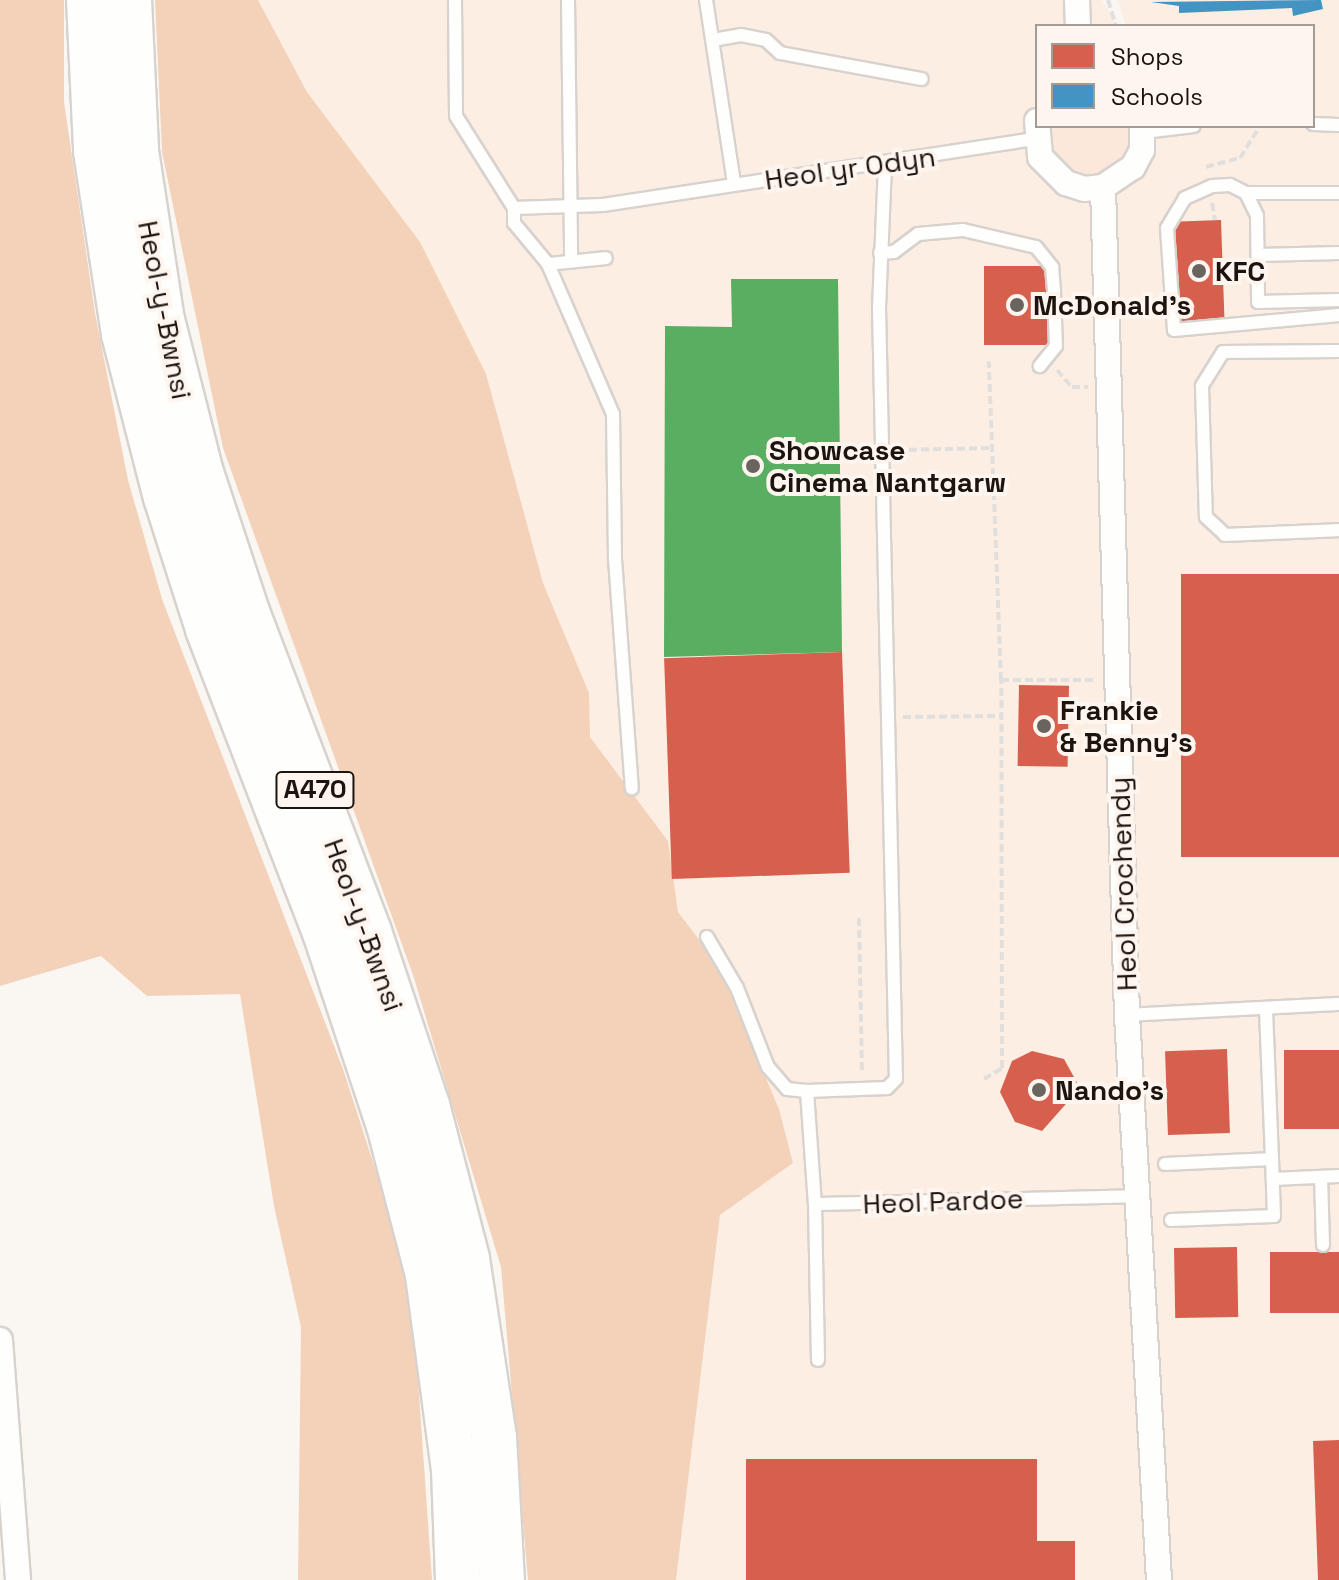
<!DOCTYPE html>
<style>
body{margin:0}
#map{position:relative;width:1339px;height:1580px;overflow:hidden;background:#faf6f2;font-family:"Space Grotesk",sans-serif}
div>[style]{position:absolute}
.built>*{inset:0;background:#fdeee3}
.green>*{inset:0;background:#fbe8da}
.forest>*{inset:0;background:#f3d2b9}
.shops>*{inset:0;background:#d6604d;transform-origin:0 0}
.schools>*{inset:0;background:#4393c3}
.public>*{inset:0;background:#5aae61}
.path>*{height:4px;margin-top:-2px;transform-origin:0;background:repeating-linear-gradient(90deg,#e0dfde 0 8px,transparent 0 12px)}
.roads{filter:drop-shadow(2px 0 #d8d2ce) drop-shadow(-2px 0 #d8d2ce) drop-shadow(0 2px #d8d2ce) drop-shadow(0 -2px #d8d2ce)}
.lane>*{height:12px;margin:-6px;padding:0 6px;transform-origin:6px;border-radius:6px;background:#fefefd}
.street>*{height:24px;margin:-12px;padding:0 12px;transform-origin:12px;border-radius:12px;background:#fefefd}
.highway>*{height:44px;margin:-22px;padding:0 22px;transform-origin:22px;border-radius:22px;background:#fefefd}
.dots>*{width:22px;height:22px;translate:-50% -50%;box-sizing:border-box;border:4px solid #fef5ef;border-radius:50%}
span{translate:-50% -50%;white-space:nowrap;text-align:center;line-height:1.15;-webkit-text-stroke:8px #fef5ef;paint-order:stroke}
.shield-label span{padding:2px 6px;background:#fef5ef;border:2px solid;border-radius:6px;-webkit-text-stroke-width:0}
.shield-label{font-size:26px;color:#1c150f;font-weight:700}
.street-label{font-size:28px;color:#1c150f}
.poi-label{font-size:28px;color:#1c150f;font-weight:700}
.left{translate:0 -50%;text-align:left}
.legend{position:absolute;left:1035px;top:24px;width:280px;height:104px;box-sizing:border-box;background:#fef5ef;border:2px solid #a49b95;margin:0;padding:10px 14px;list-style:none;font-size:24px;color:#1c150f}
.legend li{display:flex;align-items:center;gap:16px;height:40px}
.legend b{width:40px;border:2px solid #a49b95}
</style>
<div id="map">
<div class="built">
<i style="clip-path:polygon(258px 0,1102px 0,1119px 26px,1037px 26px,1037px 126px,1313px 126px,1313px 26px,1126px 26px,1118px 0,1339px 0,1339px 1580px,676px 1580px,720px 1215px,793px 1163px,779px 1109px,717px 963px,678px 912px,670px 878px,622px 779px,590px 737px,589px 693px,543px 583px,420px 242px,307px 92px)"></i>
</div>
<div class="green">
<i style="clip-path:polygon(1037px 126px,1142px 126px,1120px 180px,1066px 183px)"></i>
</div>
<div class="forest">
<i style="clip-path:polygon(0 0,64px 0,64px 102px,95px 313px,128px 480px,162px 599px,343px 1069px,411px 1280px,432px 1580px,298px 1580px,301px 1327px,274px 1206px,240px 994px,147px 996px,101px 956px,0 986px)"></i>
<i style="clip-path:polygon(155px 0,258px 0,307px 92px,420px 242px,486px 374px,543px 583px,589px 693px,590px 737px,668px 841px,678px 912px,717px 963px,779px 1109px,793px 1163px,720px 1215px,676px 1580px,528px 1580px,501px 1267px,413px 975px,223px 448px,162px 152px)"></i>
</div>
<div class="shops">
<i style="left:1221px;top:220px;width:100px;height:48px;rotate:88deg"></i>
<i style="left:984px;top:266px;width:65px;height:79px"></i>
<i style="left:1339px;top:574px;width:283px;height:158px;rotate:90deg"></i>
<i style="left:842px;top:652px;width:221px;height:178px;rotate:88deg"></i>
<i style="left:1019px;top:685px;width:50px;height:81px;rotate:1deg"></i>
<i style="left:1227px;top:1049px;width:84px;height:62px;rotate:88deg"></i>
<i style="left:1339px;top:1050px;width:79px;height:55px;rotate:90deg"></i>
<i style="clip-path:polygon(1032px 1051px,1064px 1059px,1080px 1088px,1042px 1131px,1015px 1122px,1000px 1092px,1012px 1061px)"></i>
<i style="left:1237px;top:1247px;width:70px;height:63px;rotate:89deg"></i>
<i style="left:1339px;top:1252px;width:61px;height:69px;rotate:90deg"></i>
<i style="clip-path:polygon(1339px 1440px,1339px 1580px,1318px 1580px,1313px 1441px)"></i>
<i style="clip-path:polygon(746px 1459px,1037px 1459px,1037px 1541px,1075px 1541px,1075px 1580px,746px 1580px)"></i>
</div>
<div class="schools">
<i style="clip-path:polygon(1321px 0,1323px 9px,1293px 16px,1292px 8px,1179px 13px,1179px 6px,1151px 2px)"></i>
</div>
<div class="public">
<i style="clip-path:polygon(731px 279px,838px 279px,842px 652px,664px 657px,665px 326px,732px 327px)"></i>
</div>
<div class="path">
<i style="left:1108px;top:0;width:27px;rotate:73deg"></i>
<i style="left:1206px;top:167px;width:35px;rotate:-15deg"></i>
<i style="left:1240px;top:158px;width:38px;rotate:-58deg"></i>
<i style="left:1212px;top:203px;width:17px;rotate:80deg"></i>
<i style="left:1057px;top:370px;width:23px;rotate:49deg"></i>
<i style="left:1072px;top:387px;width:16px"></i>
<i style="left:897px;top:450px;width:94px;rotate:-1.2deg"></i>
<i style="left:1001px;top:680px;width:93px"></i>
<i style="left:903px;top:717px;width:98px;rotate:-0.6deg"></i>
<i style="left:859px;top:918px;width:156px;rotate:88.9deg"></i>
<i style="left:984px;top:1079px;width:21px;rotate:-31deg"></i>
<i style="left:1002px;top:1068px;width:388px;rotate:-90.1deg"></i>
<i style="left:1001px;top:680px;width:319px;rotate:-92.2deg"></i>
</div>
<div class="roads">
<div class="lane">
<i style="left:455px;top:0;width:116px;rotate:89.5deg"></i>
<i style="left:456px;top:116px;width:109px;rotate:57.8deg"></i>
<i style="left:514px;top:208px;width:15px;rotate:90deg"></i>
<i style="left:514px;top:223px;width:53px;rotate:50.3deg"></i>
<i style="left:548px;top:264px;width:163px;rotate:66.6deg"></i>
<i style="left:613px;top:414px;width:145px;rotate:89.2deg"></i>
<i style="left:615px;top:559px;width:230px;rotate:85.8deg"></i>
<i style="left:568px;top:0;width:260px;rotate:89.3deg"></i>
<i style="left:706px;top:0;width:186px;rotate:81.3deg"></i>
<i style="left:713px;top:40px;width:28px;rotate:-10deg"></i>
<i style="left:741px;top:35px;width:25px;rotate:11deg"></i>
<i style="left:766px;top:40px;width:19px;rotate:43deg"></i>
<i style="left:780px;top:53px;width:144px;rotate:10.4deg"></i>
<i style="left:1313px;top:124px;width:26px;rotate:2deg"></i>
<i style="left:1144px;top:132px;width:50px;rotate:-6.8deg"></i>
<i style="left:885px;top:165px;width:143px;rotate:92.4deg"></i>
<i style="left:879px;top:308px;width:771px;rotate:88.74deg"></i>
<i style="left:896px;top:1079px;width:13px;rotate:135deg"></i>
<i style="left:887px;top:1088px;width:80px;rotate:177.9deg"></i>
<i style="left:807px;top:1091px;width:113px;rotate:86deg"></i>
<i style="left:815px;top:1204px;width:323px;rotate:-1.4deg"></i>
<i style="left:1246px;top:193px;width:25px;rotate:64deg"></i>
<i style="left:1257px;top:216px;width:86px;rotate:89.3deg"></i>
<i style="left:1258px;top:302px;width:81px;rotate:-1.4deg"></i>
<i style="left:1339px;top:193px;width:93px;rotate:180deg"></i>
<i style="left:1246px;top:193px;width:18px;rotate:-153deg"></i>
<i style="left:1230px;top:185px;width:18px;rotate:177deg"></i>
<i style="left:1212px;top:186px;width:30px;rotate:156deg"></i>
<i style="left:1185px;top:198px;width:35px;rotate:121deg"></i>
<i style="left:1167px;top:228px;width:102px;rotate:86.1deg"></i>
<i style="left:1174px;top:330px;width:166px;rotate:-5.2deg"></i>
<i style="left:514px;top:208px;width:89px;rotate:-1.9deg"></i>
<i style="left:603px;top:205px;width:437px;rotate:-8.7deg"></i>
<i style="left:880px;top:253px;width:14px;rotate:-4deg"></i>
<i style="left:894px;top:252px;width:30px;rotate:-37deg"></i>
<i style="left:918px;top:234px;width:45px;rotate:-5.1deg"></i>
<i style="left:963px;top:230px;width:75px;rotate:13.1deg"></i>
<i style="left:1036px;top:247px;width:26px;rotate:51deg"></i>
<i style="left:1052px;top:267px;width:25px;rotate:85deg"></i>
<i style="left:1054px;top:292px;width:54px;rotate:87.9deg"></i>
<i style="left:1056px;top:346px;width:26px;rotate:129deg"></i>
<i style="left:1258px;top:255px;width:81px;rotate:-1.4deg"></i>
<i style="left:548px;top:264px;width:58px;rotate:-5.9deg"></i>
<i style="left:1339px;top:351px;width:116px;rotate:179.5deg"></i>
<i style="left:1223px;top:352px;width:40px;rotate:122deg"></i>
<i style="left:1202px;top:386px;width:131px;rotate:88.3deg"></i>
<i style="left:1206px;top:517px;width:26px;rotate:43deg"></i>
<i style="left:1225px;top:535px;width:114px;rotate:-2.5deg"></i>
<i style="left:707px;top:937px;width:59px;rotate:59.5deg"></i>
<i style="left:737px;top:988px;width:85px;rotate:68.6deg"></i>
<i style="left:768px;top:1067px;width:29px;rotate:49deg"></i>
<i style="left:787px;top:1089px;width:20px;rotate:6deg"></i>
<i style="left:1127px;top:1015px;width:212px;rotate:-3deg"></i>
<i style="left:1165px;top:1164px;width:107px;rotate:-2.7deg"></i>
<i style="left:1272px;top:1159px;width:151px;rotate:-92.3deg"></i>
<i style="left:1321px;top:1177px;width:68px;rotate:88.3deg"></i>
<i style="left:1273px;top:1179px;width:66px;rotate:-2.6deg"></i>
<i style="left:815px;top:1204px;width:156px;rotate:88.9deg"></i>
<i style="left:1171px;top:1220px;width:103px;rotate:-2.2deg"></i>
<i style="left:1274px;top:1216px;width:57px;rotate:-92deg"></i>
</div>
<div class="street">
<i style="left:1077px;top:0;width:26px;rotate:88deg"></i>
<i style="left:1037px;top:121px;width:36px;rotate:85deg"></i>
<i style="left:1040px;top:157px;width:37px;rotate:45deg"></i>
<i style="left:1066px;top:183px;width:19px;rotate:18deg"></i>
<i style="left:1084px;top:189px;width:19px;rotate:-6deg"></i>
<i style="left:1103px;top:187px;width:36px;rotate:-34deg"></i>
<i style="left:1133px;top:167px;width:19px;rotate:-62deg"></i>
<i style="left:1142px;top:150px;width:24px;rotate:-90deg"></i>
<i style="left:1103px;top:187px;width:828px;rotate:88.34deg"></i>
<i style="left:1127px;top:1015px;width:566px;rotate:86.76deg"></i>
<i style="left:0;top:1340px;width:241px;rotate:85.7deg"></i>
</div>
<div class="highway">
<i style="left:89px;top:0;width:151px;rotate:87.3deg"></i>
<i style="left:96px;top:151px;width:185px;rotate:81.3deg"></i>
<i style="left:124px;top:334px;width:168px;rotate:75.6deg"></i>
<i style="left:166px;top:497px;width:139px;rotate:72.3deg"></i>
<i style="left:208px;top:629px;width:325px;rotate:68.9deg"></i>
<i style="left:325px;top:932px;width:203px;rotate:71.7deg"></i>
<i style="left:389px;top:1125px;width:155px;rotate:75.4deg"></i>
<i style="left:428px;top:1275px;width:197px;rotate:82.4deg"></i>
<i style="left:454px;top:1470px;width:110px;rotate:87.9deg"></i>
<i style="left:129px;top:0;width:151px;rotate:87.3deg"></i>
<i style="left:136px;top:151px;width:171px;rotate:81.3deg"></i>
<i style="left:162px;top:320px;width:158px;rotate:75.7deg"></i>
<i style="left:201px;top:473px;width:150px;rotate:71.7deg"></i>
<i style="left:248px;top:615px;width:339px;rotate:69.1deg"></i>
<i style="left:369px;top:932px;width:182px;rotate:71.5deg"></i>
<i style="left:427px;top:1105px;width:159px;rotate:75.4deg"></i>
<i style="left:467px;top:1259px;width:181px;rotate:81.4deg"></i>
<i style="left:494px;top:1438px;width:142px;rotate:86.8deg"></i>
</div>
</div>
<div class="dots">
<i style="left:1199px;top:271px;background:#6a645e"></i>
<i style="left:1017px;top:305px;background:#6a645e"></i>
<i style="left:753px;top:466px;background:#6a645e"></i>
<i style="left:1044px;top:726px;background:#6a645e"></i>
<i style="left:1039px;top:1090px;background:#6a645e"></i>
</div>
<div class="shield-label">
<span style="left:315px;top:790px">A470</span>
</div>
<div class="street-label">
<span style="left:850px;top:168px;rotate:-8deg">Heol yr Odyn</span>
<span style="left:165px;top:310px;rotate:79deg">Heol-y-Bwnsi</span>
<span style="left:1123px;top:884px;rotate:-92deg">Heol Crochendy</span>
<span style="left:364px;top:925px;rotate:70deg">Heol-y-Bwnsi</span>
<span style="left:943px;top:1201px;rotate:-2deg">Heol Pardoe</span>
</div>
<div class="poi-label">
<span class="left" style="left:1215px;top:271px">KFC</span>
<span class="left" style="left:1033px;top:305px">McDonald's</span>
<span class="left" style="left:769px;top:466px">Showcase<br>Cinema Nantgarw</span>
<span class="left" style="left:1060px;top:726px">Frankie<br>&amp; Benny's</span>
<span class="left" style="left:1055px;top:1090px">Nando's</span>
</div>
<ul class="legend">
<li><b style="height:22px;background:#d6604d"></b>Shops</li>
<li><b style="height:22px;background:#4393c3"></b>Schools</li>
</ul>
</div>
